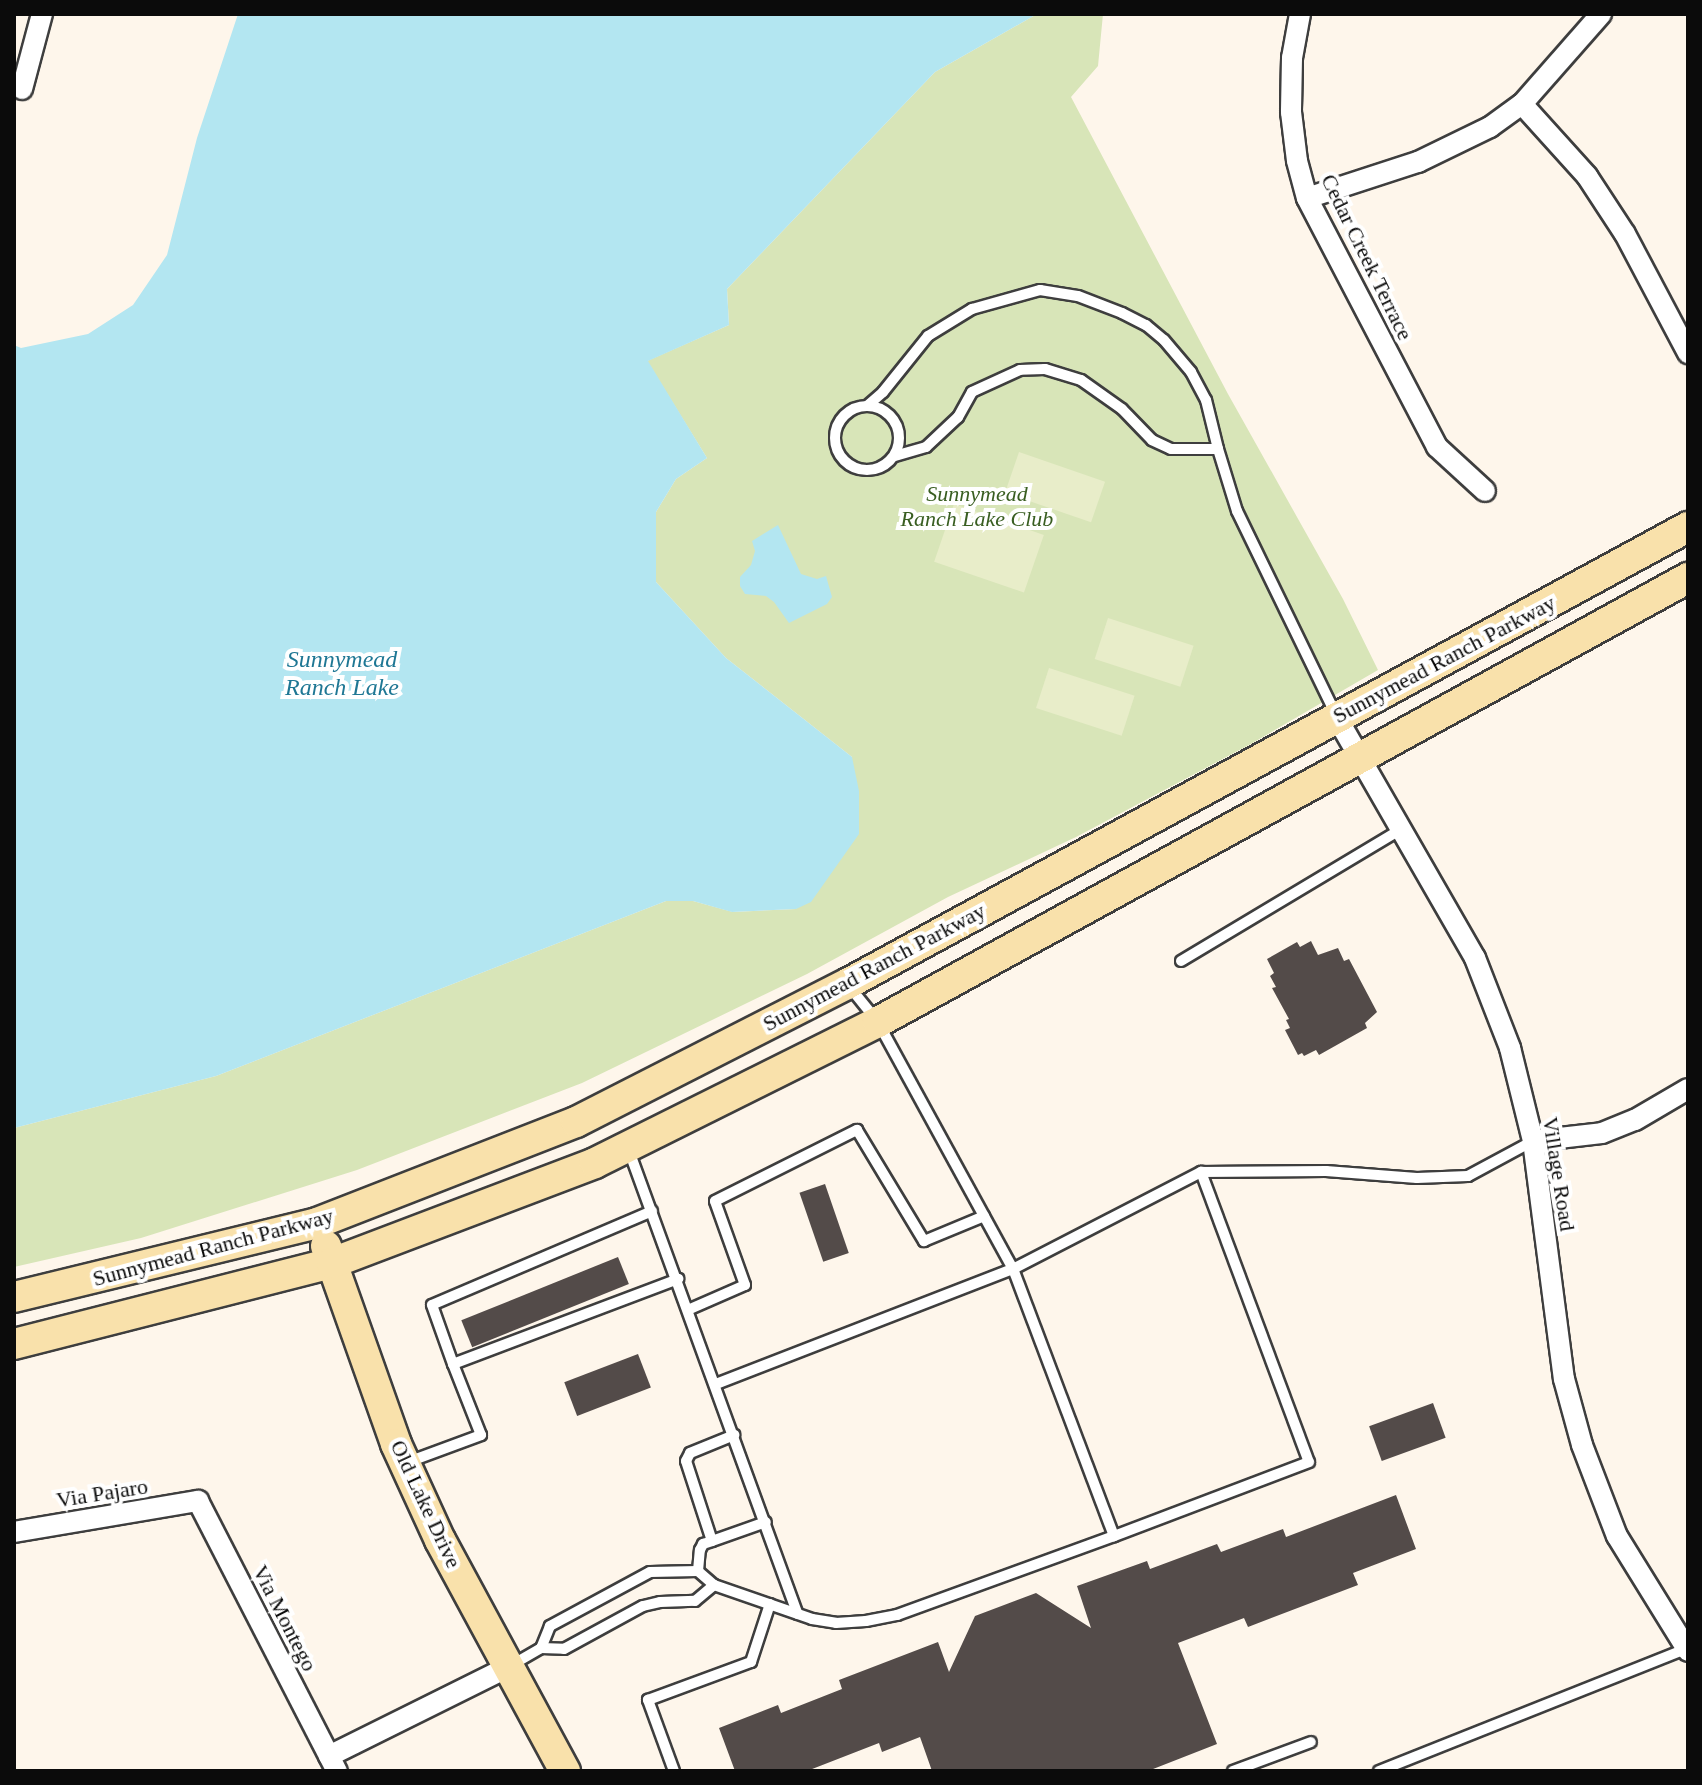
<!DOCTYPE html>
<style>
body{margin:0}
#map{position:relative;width:1702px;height:1785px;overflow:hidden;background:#fef6eb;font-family:"Times New Roman",serif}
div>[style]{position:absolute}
.green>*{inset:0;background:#d8e5b8}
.pitch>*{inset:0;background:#e8edc9;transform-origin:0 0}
.water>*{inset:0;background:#b3e6f1}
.building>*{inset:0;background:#534b49;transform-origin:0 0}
.roads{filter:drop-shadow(2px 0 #3e3e3e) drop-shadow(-2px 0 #3e3e3e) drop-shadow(0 2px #3e3e3e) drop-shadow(0 -2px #3e3e3e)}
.lane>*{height:10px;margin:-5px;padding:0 5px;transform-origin:5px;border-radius:5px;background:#fff}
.lane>.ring{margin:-5px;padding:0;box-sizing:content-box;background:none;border:10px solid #fff;border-radius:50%}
.street>*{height:20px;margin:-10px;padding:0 10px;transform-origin:10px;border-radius:10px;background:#fff}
.secondary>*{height:30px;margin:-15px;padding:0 15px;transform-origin:15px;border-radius:15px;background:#f9e1ab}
span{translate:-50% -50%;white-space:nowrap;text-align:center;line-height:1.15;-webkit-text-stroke:8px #fff;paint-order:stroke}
.street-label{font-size:22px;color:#0b0b0b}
.park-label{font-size:22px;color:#395e21;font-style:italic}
.water-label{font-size:24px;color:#1e7794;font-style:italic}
.frame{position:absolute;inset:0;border:16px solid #0b0b0b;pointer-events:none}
</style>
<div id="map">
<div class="green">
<i style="clip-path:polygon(1037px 14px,1103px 14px,1098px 66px,1071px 97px,1228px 394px,1343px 599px,1378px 670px,1249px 745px,1076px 837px,948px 897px,807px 974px,582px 1083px,357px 1170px,141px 1238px,14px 1267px,14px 1128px,216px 1076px,666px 901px,693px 901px,733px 912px,796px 909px,852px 757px,726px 658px,656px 582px,656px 512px,676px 479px,707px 458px,647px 361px,729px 325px,727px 289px,935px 72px)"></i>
</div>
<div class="pitch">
<i style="left:1019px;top:452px;width:91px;height:43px;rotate:19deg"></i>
<i style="left:954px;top:504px;width:95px;height:61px;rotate:19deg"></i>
<i style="left:1108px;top:618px;width:90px;height:43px;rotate:18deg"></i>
<i style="left:1049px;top:668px;width:90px;height:42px;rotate:18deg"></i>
</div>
<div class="water">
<i style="clip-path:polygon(238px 14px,1037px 14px,935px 72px,727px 289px,729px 325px,648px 361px,707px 458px,676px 479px,656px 512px,656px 582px,726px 658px,852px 757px,859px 791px,859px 834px,811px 902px,796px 909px,732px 912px,693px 901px,666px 901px,216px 1076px,14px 1128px,14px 345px,21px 348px,88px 334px,133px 305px,167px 255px,197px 138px)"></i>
<i style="clip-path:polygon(778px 525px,801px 574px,817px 579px,826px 576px,832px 597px,827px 604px,789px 623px,774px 602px,766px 596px,745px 594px,740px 586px,740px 577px,751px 565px,755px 551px,752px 541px)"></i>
</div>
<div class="building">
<i style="clip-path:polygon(1311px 941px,1318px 955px,1338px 948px,1344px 961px,1349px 959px,1377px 1012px,1365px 1023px,1367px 1028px,1319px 1055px,1316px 1050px,1304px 1056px,1302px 1053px,1298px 1055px,1285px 1030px,1290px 1028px,1286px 1020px,1289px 1019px,1272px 988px,1276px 987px,1270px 976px,1274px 973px,1267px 959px,1297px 942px,1300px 947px)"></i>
<i style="left:825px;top:1184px;width:73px;height:27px;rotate:71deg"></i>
<i style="left:618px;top:1257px;width:29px;height:169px;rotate:68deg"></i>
<i style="left:638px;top:1354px;width:36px;height:79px;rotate:69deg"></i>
<i style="left:1433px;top:1403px;width:37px;height:68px;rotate:70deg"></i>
<i style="clip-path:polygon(1396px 1495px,1416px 1549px,1353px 1573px,1358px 1585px,1248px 1627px,1244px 1618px,1178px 1643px,1217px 1744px,1148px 1771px,932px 1771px,920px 1737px,882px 1752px,879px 1743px,807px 1771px,735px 1771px,719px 1728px,778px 1705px,781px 1713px,842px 1689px,839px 1680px,938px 1642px,949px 1672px,975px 1616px,1036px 1593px,1091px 1628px,1077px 1586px,1147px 1561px,1150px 1569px,1217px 1544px,1221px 1552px,1283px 1529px,1286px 1537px)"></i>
</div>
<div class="roads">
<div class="lane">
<i class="ring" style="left:835px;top:406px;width:54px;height:54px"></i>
<i style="left:867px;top:406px;width:21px;rotate:-41deg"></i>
<i style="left:883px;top:392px;width:72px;rotate:-51.2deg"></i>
<i style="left:928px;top:336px;width:52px;rotate:-31.5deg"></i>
<i style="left:972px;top:309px;width:71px;rotate:-15.6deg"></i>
<i style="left:1040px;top:290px;width:38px;rotate:9deg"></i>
<i style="left:1078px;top:296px;width:47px;rotate:21.1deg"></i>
<i style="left:1122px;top:313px;width:27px;rotate:27deg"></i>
<i style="left:1146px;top:325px;width:23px;rotate:40deg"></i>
<i style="left:1164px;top:340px;width:42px;rotate:49.8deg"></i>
<i style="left:1191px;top:372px;width:32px;rotate:62deg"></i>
<i style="left:1206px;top:400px;width:50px;rotate:76.2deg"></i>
<i style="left:1218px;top:449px;width:47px;rotate:180deg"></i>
<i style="left:1171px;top:449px;width:21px;rotate:-155deg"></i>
<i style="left:1152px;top:440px;width:43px;rotate:-134.1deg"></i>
<i style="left:1122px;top:409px;width:50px;rotate:-144.7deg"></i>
<i style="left:1081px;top:380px;width:38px;rotate:-163deg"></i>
<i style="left:1045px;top:369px;width:25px;rotate:178deg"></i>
<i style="left:1020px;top:370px;width:53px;rotate:155.4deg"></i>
<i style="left:972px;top:392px;width:29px;rotate:119deg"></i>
<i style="left:958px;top:417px;width:44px;rotate:136.8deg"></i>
<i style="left:926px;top:447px;width:33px;rotate:164deg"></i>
<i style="left:1218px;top:449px;width:65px;rotate:73deg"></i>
<i style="left:1237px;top:511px;width:225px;rotate:64.1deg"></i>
<i style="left:1181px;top:961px;width:255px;rotate:-30.9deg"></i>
<i style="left:628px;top:1148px;width:496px;rotate:70deg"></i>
<i style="left:1201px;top:1172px;width:125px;rotate:-0.5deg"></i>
<i style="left:1326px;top:1171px;width:91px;rotate:4.4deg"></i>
<i style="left:1417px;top:1178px;width:51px;rotate:-2.2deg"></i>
<i style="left:1468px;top:1176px;width:74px;rotate:-28.3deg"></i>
<i style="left:652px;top:1211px;width:239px;rotate:156.9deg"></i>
<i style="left:432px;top:1305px;width:63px;rotate:70.4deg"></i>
<i style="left:453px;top:1364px;width:241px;rotate:-20.7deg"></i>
<i style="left:690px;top:1309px;width:60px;rotate:-23.6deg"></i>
<i style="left:745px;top:1285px;width:89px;rotate:-109.7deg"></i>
<i style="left:715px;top:1201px;width:159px;rotate:-26.6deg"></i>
<i style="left:857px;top:1130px;width:130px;rotate:58.9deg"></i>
<i style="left:924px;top:1241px;width:65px;rotate:-22.6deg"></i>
<i style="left:716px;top:1384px;width:318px;rotate:-21.2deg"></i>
<i style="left:1013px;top:1269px;width:212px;rotate:-27.3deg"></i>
<i style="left:1201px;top:1172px;width:309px;rotate:69.6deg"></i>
<i style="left:1309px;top:1462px;width:209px;rotate:159.2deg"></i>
<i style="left:408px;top:1462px;width:78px;rotate:-20.3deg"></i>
<i style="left:481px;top:1435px;width:76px;rotate:-111.5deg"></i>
<i style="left:712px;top:1541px;width:57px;rotate:-19.4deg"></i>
<i style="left:698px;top:1571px;width:21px;rotate:-85deg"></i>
<i style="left:700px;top:1550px;width:7px;rotate:-63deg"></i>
<i style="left:703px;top:1544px;width:9px;rotate:-18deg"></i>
<i style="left:712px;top:1541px;width:84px;rotate:-108deg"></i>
<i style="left:686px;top:1461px;width:9px;rotate:-63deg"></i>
<i style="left:690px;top:1453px;width:48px;rotate:-22.2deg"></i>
<i style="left:714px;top:1585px;width:104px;rotate:19.1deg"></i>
<i style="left:812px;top:1619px;width:24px;rotate:9deg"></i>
<i style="left:836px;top:1623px;width:30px;rotate:-4deg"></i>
<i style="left:866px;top:1621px;width:32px;rotate:-11deg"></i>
<i style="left:897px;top:1615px;width:231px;rotate:-20deg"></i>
<i style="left:1114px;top:1536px;width:285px;rotate:-110.7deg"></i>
<i style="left:1013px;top:1269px;width:281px;rotate:-118.7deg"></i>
<i style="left:878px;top:1022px;width:46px;rotate:-128.9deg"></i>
<i style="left:510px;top:1666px;width:36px;rotate:-30deg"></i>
<i style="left:541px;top:1648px;width:23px;rotate:2deg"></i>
<i style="left:564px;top:1649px;width:90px;rotate:-28.6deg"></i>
<i style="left:643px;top:1606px;width:17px;rotate:-13deg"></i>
<i style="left:660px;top:1602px;width:35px;rotate:-2deg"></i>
<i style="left:695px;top:1601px;width:25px;rotate:-40deg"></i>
<i style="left:714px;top:1585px;width:21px;rotate:-139deg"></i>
<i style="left:698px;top:1571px;width:48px;rotate:178.8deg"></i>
<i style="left:650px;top:1572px;width:114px;rotate:151.6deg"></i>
<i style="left:550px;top:1626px;width:24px;rotate:112deg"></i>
<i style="left:674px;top:1771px;width:76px;rotate:-110.1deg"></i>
<i style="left:648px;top:1700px;width:110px;rotate:-20.3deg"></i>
<i style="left:751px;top:1662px;width:61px;rotate:-71.9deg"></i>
<i style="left:1233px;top:1771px;width:83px;rotate:-20.4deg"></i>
<i style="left:1379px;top:1771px;width:330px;rotate:-21.7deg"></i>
</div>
<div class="street">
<i style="left:1300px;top:14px;width:45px;rotate:100.3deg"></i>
<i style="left:1292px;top:58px;width:54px;rotate:91.1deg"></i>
<i style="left:1291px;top:112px;width:49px;rotate:83deg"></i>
<i style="left:1297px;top:161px;width:38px;rotate:75deg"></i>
<i style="left:1307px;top:198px;width:281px;rotate:62.4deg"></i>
<i style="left:1437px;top:447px;width:65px;rotate:42.5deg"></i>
<i style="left:22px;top:89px;width:78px;rotate:-75.1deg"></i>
<i style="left:1522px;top:104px;width:97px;rotate:47.9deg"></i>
<i style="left:1587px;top:176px;width:69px;rotate:56.8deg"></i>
<i style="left:1625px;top:234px;width:135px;rotate:62.1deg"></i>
<i style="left:1307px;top:198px;width:117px;rotate:-18deg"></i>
<i style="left:1418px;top:162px;width:80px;rotate:-25.9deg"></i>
<i style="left:1490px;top:127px;width:39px;rotate:-36deg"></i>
<i style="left:1522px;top:104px;width:120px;rotate:-48.7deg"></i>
<i style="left:1337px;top:718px;width:277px;rotate:60.1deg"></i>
<i style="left:1475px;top:958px;width:97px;rotate:68.7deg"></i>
<i style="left:1510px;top:1048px;width:96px;rotate:76.1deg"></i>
<i style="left:1533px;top:1141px;width:240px;rotate:82.6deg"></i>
<i style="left:1564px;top:1379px;width:68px;rotate:74.7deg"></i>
<i style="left:1582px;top:1445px;width:97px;rotate:69deg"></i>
<i style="left:1617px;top:1536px;width:135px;rotate:58.3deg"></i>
<i style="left:1533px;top:1141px;width:69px;rotate:-6.6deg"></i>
<i style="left:1602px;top:1133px;width:35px;rotate:-22deg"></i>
<i style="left:1635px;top:1120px;width:61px;rotate:-30.3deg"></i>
<i style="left:14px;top:1532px;width:187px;rotate:-9.6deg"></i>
<i style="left:198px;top:1501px;width:304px;rotate:62.8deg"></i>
<i style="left:329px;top:1756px;width:200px;rotate:-26.4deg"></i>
</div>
<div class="secondary">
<i style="left:326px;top:1246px;width:210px;rotate:70.5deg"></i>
<i style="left:396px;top:1444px;width:106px;rotate:65.4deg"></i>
<i style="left:440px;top:1540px;width:263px;rotate:61.6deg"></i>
<i style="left:14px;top:1297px;width:312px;rotate:-13.7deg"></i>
<i style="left:317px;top:1223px;width:278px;rotate:-21.3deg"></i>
<i style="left:576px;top:1122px;width:304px;rotate:-27deg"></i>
<i style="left:847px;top:984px;width:957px;rotate:-28.52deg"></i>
<i style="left:14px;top:1344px;width:328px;rotate:-14.3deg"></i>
<i style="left:332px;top:1263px;width:281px;rotate:-20.8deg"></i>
<i style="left:595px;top:1163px;width:316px;rotate:-26.5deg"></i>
<i style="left:878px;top:1022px;width:924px;rotate:-28.73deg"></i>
</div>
</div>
<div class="street-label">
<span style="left:1367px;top:257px;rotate:64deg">Cedar Creek Terrace</span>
<span style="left:1444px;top:659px;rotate:-28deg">Sunnymead Ranch Parkway</span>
<span style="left:874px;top:967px;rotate:-28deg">Sunnymead Ranch Parkway</span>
<span style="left:1559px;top:1174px;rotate:81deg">Village Road</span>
<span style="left:213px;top:1247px;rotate:-15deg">Sunnymead Ranch Parkway</span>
<span style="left:102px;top:1493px;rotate:-9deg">Via Pajaro</span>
<span style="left:426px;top:1504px;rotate:65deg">Old Lake Drive</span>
<span style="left:285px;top:1618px;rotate:63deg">Via Montego</span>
</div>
<div class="park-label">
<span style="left:977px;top:506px">Sunnymead<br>Ranch Lake Club</span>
</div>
<div class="water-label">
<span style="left:342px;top:674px">Sunnymead<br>Ranch Lake</span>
</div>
<div class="frame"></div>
</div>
